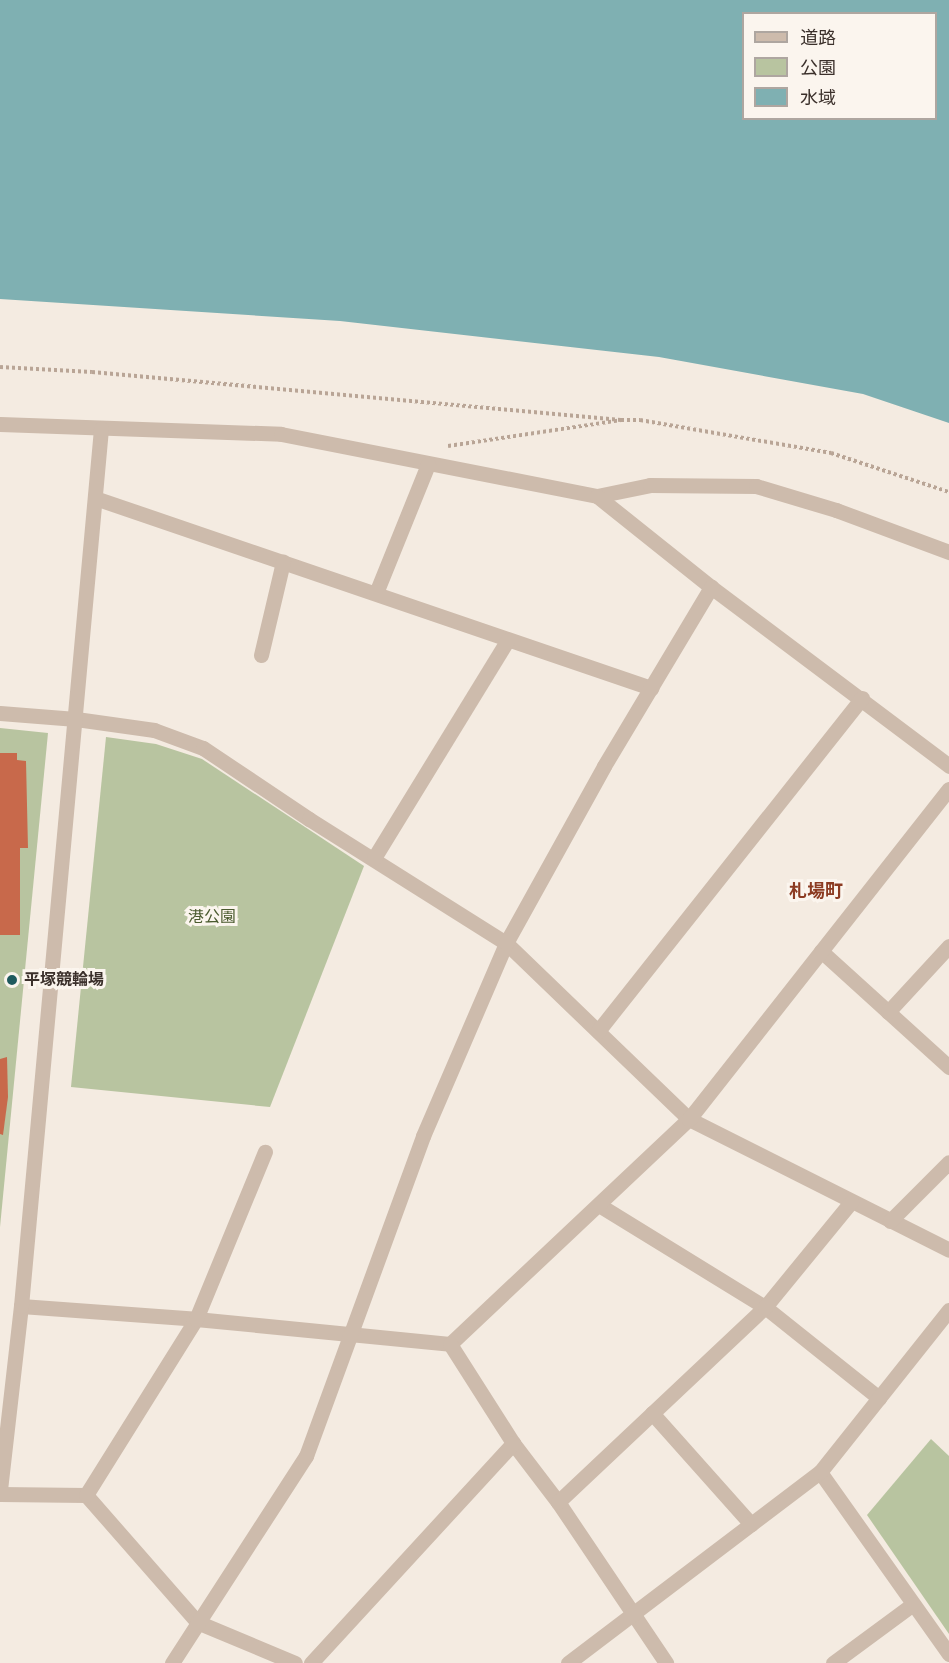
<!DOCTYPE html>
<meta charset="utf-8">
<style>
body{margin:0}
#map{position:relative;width:949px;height:1663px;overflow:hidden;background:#f4ebe1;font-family:"Source Sans 3","Noto Sans JP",sans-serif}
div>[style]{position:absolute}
.green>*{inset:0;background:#b8c4a0}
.water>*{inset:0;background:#7fb0b2}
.building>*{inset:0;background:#c8694b}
.path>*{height:4px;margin-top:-2px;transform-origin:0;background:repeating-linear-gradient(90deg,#b9a596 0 3px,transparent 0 6px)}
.minor>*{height:15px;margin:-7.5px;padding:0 7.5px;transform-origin:7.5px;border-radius:7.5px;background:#cdbbac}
.dots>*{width:16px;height:16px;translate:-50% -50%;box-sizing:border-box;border:3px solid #fbf5ee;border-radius:50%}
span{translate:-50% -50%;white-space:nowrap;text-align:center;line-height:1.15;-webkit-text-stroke:6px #fbf5ee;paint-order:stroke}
.park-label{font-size:16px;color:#4a5a2e}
.poi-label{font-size:16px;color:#3b302b;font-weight:700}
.left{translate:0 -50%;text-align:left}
.neighbourhood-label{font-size:18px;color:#8c3b22;font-weight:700}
.legend{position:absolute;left:742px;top:12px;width:195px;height:108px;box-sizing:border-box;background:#fbf5ee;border:2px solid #aea6a0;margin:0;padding:8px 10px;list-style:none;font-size:18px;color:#3b302b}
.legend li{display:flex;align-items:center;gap:12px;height:30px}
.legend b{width:30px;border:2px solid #aea6a0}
</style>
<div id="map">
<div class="green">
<i style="clip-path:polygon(0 728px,48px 733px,0 1227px)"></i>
<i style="clip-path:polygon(106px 737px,156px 744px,202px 759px,364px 866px,270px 1107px,71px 1087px)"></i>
<i style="clip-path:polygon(931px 1439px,949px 1456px,949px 1634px,867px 1515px)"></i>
</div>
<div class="water">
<i style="clip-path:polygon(evenodd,0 0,949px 0,949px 423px,863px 394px,659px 357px,340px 321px,0 299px,0 0,744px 14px,936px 14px,936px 118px,744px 118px,744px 14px)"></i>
</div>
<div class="building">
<i style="clip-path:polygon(0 753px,17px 753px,17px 760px,26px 761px,28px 848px,20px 848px,20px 935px,0 935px)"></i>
<i style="clip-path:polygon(7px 1057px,8px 1097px,3px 1135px,0 1134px,0 1059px)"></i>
</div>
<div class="path">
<i style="left:0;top:367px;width:92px;rotate:3.1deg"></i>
<i style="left:92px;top:372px;width:531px;rotate:5.18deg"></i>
<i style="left:448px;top:446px;width:175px;rotate:-8.5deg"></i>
<i style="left:621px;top:420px;width:19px"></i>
<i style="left:640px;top:420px;width:194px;rotate:9.8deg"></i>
<i style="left:831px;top:453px;width:124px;rotate:18.3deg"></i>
</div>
<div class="minor">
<i style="left:0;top:424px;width:281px;rotate:2deg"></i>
<i style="left:281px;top:434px;width:322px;rotate:11.1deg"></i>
<i style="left:597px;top:496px;width:54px;rotate:-11.7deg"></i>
<i style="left:650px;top:485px;width:106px;rotate:0.5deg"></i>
<i style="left:756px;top:486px;width:84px;rotate:16.7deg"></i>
<i style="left:836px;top:510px;width:121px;rotate:20.4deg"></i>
<i style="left:597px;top:496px;width:146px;rotate:38.6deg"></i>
<i style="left:711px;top:587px;width:298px;rotate:36.9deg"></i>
<i style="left:95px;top:498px;width:588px;rotate:18.87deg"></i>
<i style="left:376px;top:593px;width:139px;rotate:-68deg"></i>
<i style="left:261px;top:655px;width:96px;rotate:-76.7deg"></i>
<i style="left:0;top:713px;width:76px;rotate:4.5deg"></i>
<i style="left:76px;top:719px;width:79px;rotate:8deg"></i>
<i style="left:154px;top:730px;width:52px;rotate:20.2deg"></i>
<i style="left:203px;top:748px;width:128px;rotate:33.8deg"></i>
<i style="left:309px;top:819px;width:233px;rotate:32.2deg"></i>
<i style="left:506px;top:943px;width:254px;rotate:43.9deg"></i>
<i style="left:689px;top:1119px;width:291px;rotate:26.7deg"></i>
<i style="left:374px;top:858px;width:255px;rotate:-58.5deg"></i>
<i style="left:821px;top:951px;width:173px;rotate:42.2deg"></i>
<i style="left:888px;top:1012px;width:90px;rotate:-47.3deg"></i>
<i style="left:598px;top:1031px;width:425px;rotate:-51.6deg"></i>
<i style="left:599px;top:1205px;width:195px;rotate:31.6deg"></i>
<i style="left:765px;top:1307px;width:146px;rotate:38.6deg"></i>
<i style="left:890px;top:1221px;width:83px;rotate:-45deg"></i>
<i style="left:21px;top:1306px;width:175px;rotate:4.2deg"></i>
<i style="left:196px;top:1319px;width:255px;rotate:5.6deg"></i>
<i style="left:450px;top:1344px;width:328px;rotate:-43.3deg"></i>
<i style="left:689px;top:1119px;width:420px;rotate:-51.8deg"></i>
<i style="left:450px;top:1344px;width:117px;rotate:57.5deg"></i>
<i style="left:513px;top:1443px;width:74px;rotate:52.7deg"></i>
<i style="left:558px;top:1502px;width:194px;rotate:56.1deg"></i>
<i style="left:652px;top:1413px;width:149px;rotate:48.3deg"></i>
<i style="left:820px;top:1472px;width:223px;rotate:54.7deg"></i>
<i style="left:0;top:1490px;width:185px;rotate:-83.5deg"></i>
<i style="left:21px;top:1306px;width:881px;rotate:-84.79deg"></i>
<i style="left:0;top:1494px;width:86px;rotate:0.7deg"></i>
<i style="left:86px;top:1495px;width:169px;rotate:48.8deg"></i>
<i style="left:197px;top:1622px;width:106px;rotate:22.7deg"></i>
<i style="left:86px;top:1495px;width:208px;rotate:-58deg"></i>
<i style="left:196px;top:1319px;width:181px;rotate:-67.6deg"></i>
<i style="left:558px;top:1502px;width:284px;rotate:-43.3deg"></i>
<i style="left:765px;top:1307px;width:136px;rotate:-50.7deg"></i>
<i style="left:172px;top:1663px;width:247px;rotate:-57.1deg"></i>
<i style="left:306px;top:1456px;width:341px;rotate:-69.9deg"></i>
<i style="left:423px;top:1136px;width:210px;rotate:-66.7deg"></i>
<i style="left:506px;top:943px;width:202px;rotate:-61deg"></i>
<i style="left:604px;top:766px;width:209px;rotate:-59.1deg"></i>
<i style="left:311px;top:1663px;width:299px;rotate:-47.4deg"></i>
<i style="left:568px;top:1663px;width:316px;rotate:-37.2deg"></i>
<i style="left:820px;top:1472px;width:207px;rotate:-51.5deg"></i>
<i style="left:833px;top:1663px;width:99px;rotate:-36.4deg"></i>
</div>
<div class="dots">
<i style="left:12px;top:980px;background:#1f5a5e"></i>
</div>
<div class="park-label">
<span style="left:212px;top:917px">港公園</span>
</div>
<div class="poi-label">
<span class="left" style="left:24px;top:980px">平塚競輪場</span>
</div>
<div class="neighbourhood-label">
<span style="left:816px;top:892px">札場町</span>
</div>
<ul class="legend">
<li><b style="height:8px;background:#cdbbac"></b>道路</li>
<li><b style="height:16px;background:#b8c4a0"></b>公園</li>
<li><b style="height:16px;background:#7fb0b2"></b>水域</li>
</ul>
</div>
